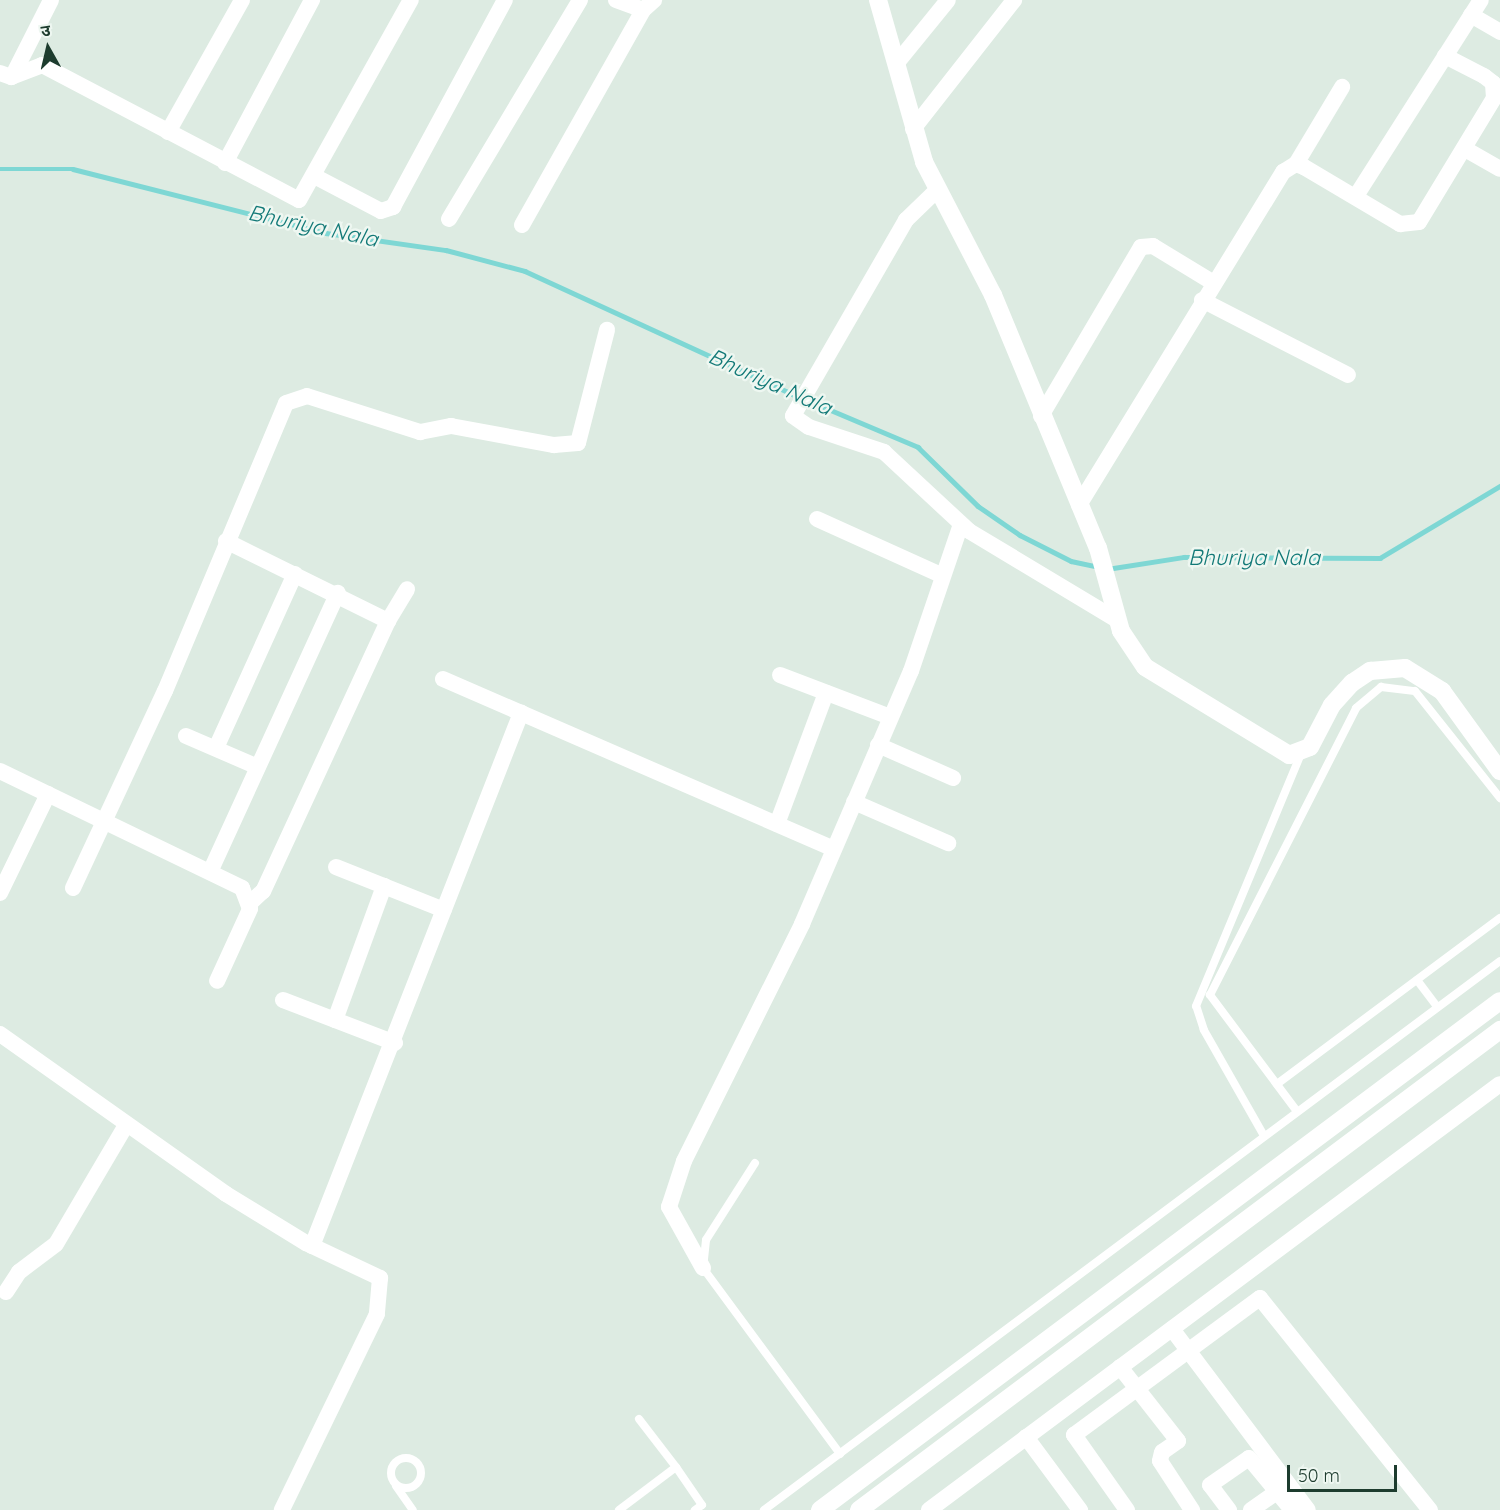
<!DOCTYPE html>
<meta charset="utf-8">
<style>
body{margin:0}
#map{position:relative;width:1500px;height:1510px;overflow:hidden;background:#ddebe2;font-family:Quicksand,"Noto Sans Devanagari",sans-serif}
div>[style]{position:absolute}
.stream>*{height:4.5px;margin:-2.25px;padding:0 2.25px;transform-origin:2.25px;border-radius:2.25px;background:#7ed7d4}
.lane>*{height:8px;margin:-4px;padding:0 4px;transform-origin:4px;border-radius:4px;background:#fff}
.lane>.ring{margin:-4px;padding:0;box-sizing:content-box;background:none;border:8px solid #fff;border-radius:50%}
.street>*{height:16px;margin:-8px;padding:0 8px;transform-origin:8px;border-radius:8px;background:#fff}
.secondary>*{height:18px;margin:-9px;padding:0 9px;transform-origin:9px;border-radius:9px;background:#fff}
span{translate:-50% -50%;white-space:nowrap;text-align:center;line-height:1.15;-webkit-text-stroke:5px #eef7f1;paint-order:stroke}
.water-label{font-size:22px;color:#127977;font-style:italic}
.north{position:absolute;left:18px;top:18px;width:60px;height:60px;-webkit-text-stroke:4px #eef7f1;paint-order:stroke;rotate:352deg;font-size:16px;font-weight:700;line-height:24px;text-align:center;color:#1d3c2e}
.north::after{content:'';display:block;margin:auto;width:21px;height:27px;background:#1d3c2e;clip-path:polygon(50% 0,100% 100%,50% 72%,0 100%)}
.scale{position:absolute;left:1287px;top:1465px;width:110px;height:27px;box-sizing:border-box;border:3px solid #1d3c2e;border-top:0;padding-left:8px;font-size:18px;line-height:21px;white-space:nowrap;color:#1d3c2e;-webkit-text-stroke:4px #eef7f1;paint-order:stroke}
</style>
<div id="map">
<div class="stream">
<i style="left:0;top:169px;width:73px"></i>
<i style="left:73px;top:169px;width:261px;rotate:14.2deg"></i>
<i style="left:326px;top:233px;width:121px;rotate:8.1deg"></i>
<i style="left:446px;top:250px;width:82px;rotate:14.9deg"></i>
<i style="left:525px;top:271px;width:302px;rotate:24.7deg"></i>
<i style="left:807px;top:400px;width:121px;rotate:22.9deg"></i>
<i style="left:918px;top:447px;width:84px;rotate:44.5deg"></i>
<i style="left:978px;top:506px;width:51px;rotate:34.6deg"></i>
<i style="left:1020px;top:535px;width:57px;rotate:27deg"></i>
<i style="left:1071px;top:561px;width:29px;rotate:12deg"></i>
<i style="left:1107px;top:569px;width:78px;rotate:-8.9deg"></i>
<i style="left:1184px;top:557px;width:196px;rotate:0.3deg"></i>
<i style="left:1380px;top:558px;width:140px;rotate:-31deg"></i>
</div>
<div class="lane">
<i style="left:1417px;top:980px;width:34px;rotate:53deg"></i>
<i style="left:1277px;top:1084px;width:278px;rotate:-36.7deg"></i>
<i style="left:1296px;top:1110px;width:144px;rotate:-126.8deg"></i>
<i style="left:1210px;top:995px;width:322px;rotate:-63deg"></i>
<i style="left:1356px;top:708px;width:33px;rotate:-40deg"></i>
<i style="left:1381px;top:687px;width:34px;rotate:7deg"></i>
<i style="left:1415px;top:691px;width:137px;rotate:51.5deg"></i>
<i style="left:1263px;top:1134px;width:120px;rotate:-119.6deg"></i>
<i style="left:1204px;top:1030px;width:25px;rotate:-108deg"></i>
<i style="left:1196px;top:1006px;width:273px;rotate:-67.4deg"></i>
<i style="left:755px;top:1163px;width:91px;rotate:122.5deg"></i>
<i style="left:706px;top:1240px;width:28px;rotate:96deg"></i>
<i style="left:703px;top:1268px;width:231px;rotate:53.6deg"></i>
<i style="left:639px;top:1419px;width:61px;rotate:52.4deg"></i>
<i class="ring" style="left:391px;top:1458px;width:22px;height:22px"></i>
<i style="left:396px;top:1486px;width:29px;rotate:55deg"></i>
<i style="left:619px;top:1510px;width:71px;rotate:-37deg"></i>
<i style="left:676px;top:1467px;width:46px;rotate:55.6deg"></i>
<i style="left:702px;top:1505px;width:9px;rotate:144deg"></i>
<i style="left:764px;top:1510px;width:918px;rotate:-36.72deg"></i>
</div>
<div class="street">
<i style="left:616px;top:0;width:29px;rotate:20deg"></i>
<i style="left:643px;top:10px;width:15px;rotate:-42deg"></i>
<i style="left:1471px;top:15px;width:34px;rotate:30deg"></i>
<i style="left:896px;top:64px;width:82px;rotate:-50.9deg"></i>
<i style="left:0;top:73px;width:12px;rotate:20deg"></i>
<i style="left:11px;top:77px;width:33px;rotate:-21deg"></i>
<i style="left:42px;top:65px;width:290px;rotate:27.7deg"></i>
<i style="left:299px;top:200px;width:229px;rotate:-60.8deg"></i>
<i style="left:12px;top:77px;width:86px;rotate:-63.1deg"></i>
<i style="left:913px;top:129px;width:164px;rotate:-51.9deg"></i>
<i style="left:168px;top:132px;width:151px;rotate:-60.7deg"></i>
<i style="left:1465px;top:149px;width:40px;rotate:29.7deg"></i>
<i style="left:225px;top:163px;width:185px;rotate:-61.9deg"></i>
<i style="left:1296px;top:164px;width:90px;rotate:-59.1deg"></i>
<i style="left:316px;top:177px;width:73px;rotate:27.6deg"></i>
<i style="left:381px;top:211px;width:13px;rotate:-18deg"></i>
<i style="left:393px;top:207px;width:235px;rotate:-61.6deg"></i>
<i style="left:938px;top:189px;width:45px;rotate:135.9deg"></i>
<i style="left:906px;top:220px;width:226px;rotate:120deg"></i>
<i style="left:793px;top:416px;width:19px;rotate:35deg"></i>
<i style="left:809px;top:427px;width:79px;rotate:18.4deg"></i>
<i style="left:884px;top:452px;width:116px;rotate:42.9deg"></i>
<i style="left:969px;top:531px;width:173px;rotate:31deg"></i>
<i style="left:1356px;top:196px;width:232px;rotate:-57.5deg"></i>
<i style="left:449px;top:219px;width:255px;rotate:-59.1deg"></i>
<i style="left:522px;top:225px;width:247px;rotate:-60.6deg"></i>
<i style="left:1202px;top:300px;width:164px;rotate:27.2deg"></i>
<i style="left:1041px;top:416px;width:196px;rotate:-59.4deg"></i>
<i style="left:1141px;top:247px;width:12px;rotate:-5deg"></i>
<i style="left:1153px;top:246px;width:69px;rotate:31.4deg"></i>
<i style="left:1079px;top:505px;width:391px;rotate:-58.5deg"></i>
<i style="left:1283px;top:172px;width:15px;rotate:-32deg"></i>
<i style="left:1296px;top:164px;width:9px;rotate:21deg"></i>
<i style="left:1304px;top:167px;width:112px;rotate:30.7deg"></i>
<i style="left:1400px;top:224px;width:19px;rotate:-6deg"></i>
<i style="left:1419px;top:222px;width:145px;rotate:-58.8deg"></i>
<i style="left:1494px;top:98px;width:15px;rotate:-94deg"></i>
<i style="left:1493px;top:83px;width:11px;rotate:-142deg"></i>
<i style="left:1484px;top:76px;width:44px;rotate:-152.9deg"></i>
<i style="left:817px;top:519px;width:136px;rotate:24.3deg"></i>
<i style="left:226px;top:541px;width:181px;rotate:26.3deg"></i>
<i style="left:388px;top:621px;width:298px;rotate:114.8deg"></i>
<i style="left:263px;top:891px;width:16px;rotate:137deg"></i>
<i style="left:388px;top:621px;width:37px;rotate:-59deg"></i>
<i style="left:780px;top:675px;width:118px;rotate:20.9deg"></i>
<i style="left:443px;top:679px;width:426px;rotate:23.5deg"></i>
<i style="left:186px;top:736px;width:78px;rotate:23.3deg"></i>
<i style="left:878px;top:745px;width:82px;rotate:23.7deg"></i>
<i style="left:216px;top:748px;width:191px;rotate:-65.6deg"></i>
<i style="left:0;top:771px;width:269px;rotate:25.8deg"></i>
<i style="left:242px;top:888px;width:22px;rotate:69deg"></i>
<i style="left:250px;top:909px;width:79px;rotate:114.6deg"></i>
<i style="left:854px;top:802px;width:103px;rotate:23.6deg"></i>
<i style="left:777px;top:824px;width:140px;rotate:-69.5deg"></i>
<i style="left:336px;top:867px;width:116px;rotate:21.7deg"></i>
<i style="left:210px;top:872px;width:307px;rotate:-65.4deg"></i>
<i style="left:73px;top:888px;width:217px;rotate:-65deg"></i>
<i style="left:165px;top:691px;width:312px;rotate:-67.2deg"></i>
<i style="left:286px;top:403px;width:22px;rotate:-18deg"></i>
<i style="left:307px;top:396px;width:119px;rotate:17.7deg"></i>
<i style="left:420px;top:432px;width:32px;rotate:-11deg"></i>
<i style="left:451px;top:426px;width:105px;rotate:10.5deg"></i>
<i style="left:554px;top:445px;width:24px;rotate:-5deg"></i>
<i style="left:578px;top:443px;width:117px;rotate:-75.6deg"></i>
<i style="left:0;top:893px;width:110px;rotate:-64.1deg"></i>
<i style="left:283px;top:1000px;width:120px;rotate:21deg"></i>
<i style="left:335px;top:1020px;width:143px;rotate:-69.9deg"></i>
<i style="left:0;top:1034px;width:277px;rotate:35.3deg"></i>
<i style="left:226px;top:1194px;width:94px;rotate:31.5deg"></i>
<i style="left:306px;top:1243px;width:82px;rotate:25.3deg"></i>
<i style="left:380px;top:1278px;width:36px;rotate:95deg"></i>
<i style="left:377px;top:1314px;width:218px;rotate:115.9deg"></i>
<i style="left:312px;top:1246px;width:573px;rotate:-68.59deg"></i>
<i style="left:703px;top:1268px;width:70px;rotate:-119.1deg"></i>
<i style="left:669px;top:1207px;width:48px;rotate:-71.9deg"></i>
<i style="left:684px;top:1161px;width:265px;rotate:-63.5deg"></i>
<i style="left:802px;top:924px;width:275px;rotate:-66.7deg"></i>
<i style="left:911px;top:671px;width:155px;rotate:-71.2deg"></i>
<i style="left:6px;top:1292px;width:24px;rotate:-57deg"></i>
<i style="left:19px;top:1272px;width:46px;rotate:-37.1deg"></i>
<i style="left:56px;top:1244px;width:138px;rotate:-59.5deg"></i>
<i style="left:1172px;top:1329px;width:226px;rotate:53.1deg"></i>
<i style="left:1120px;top:1367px;width:94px;rotate:51.9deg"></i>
<i style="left:1178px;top:1441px;width:19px;rotate:145deg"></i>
<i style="left:1162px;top:1452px;width:9px;rotate:103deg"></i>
<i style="left:1160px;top:1461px;width:59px;rotate:56.9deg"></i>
<i style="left:1026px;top:1437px;width:91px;rotate:53.5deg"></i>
<i style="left:929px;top:1510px;width:712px;rotate:-36.73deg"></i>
<i style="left:1127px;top:1510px;width:92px;rotate:-125.2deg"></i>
<i style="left:1074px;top:1435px;width:231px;rotate:-36.4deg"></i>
<i style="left:1260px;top:1298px;width:272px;rotate:51.3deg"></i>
<i style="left:1229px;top:1510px;width:31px;rotate:-127deg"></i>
<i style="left:1210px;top:1485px;width:47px;rotate:-34.7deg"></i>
<i style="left:1249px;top:1458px;width:67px;rotate:50.4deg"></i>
<i style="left:1251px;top:1510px;width:32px;rotate:-35deg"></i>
</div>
<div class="secondary">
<i style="left:878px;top:0;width:168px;rotate:74.1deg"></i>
<i style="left:924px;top:162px;width:150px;rotate:62.6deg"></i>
<i style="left:993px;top:295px;width:274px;rotate:67.5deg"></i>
<i style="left:1098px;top:548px;width:86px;rotate:74.5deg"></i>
<i style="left:1121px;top:631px;width:43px;rotate:56.3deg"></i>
<i style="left:1145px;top:667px;width:169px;rotate:31.4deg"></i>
<i style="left:1289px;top:755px;width:22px;rotate:-21deg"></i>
<i style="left:1310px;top:747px;width:47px;rotate:-62.4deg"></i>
<i style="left:1332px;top:705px;width:30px;rotate:-48deg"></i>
<i style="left:1352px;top:683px;width:22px;rotate:-34deg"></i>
<i style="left:1370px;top:671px;width:35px;rotate:-5deg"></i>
<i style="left:1405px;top:668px;width:44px;rotate:31.9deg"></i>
<i style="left:1442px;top:691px;width:99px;rotate:54.1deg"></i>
<i style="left:820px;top:1510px;width:849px;rotate:-36.82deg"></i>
<i style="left:859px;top:1510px;width:801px;rotate:-36.83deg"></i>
</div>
<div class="water-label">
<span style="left:313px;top:226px;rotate:12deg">Bhuriya Nala</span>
<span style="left:770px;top:382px;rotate:24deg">Bhuriya Nala</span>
<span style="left:1254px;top:558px">Bhuriya Nala</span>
</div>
<div class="north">उ</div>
<div class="scale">50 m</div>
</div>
